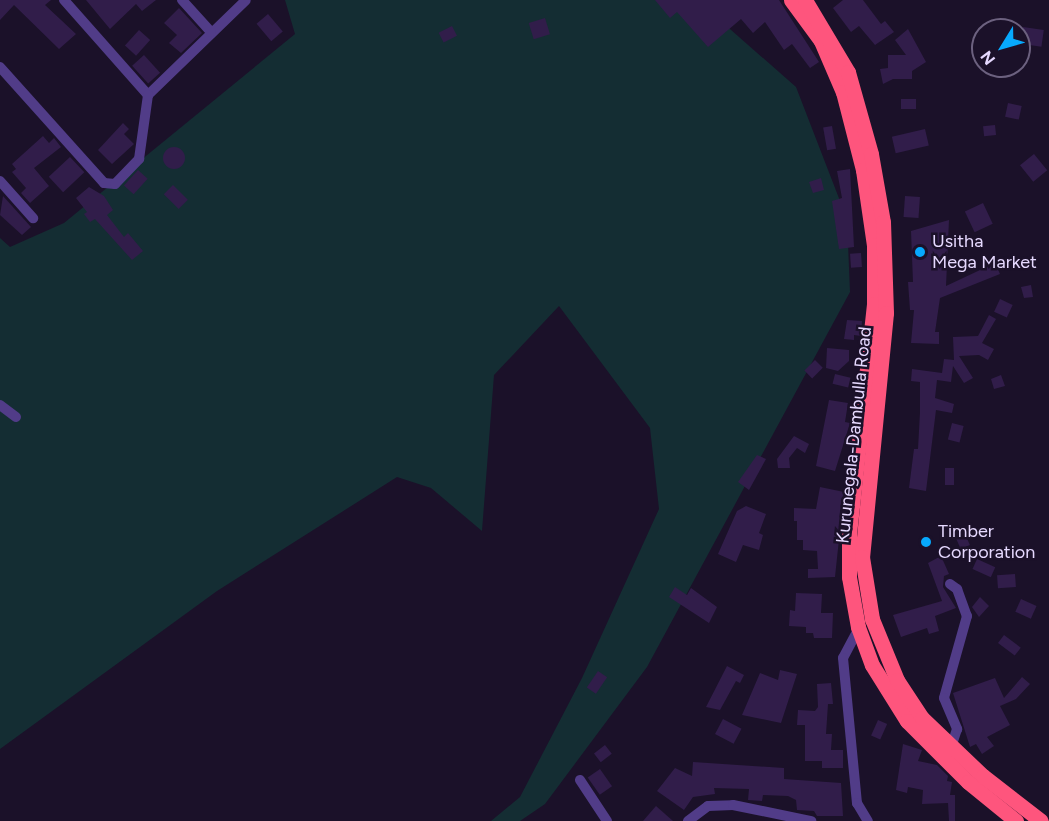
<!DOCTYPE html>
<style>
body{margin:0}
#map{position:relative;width:1049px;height:821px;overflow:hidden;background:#1b1129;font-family:Figtree,sans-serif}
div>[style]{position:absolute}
.green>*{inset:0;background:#142d33}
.building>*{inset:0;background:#311d4a;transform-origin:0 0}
.round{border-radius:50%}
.minor>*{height:10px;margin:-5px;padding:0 5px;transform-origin:5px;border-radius:5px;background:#513c88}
.highway>*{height:15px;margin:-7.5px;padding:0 7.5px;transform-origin:7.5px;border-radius:7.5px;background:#fe557d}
.dots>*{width:16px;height:16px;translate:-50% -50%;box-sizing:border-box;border:3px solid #1b1129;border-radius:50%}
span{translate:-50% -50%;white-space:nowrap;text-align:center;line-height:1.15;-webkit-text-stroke:5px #1b1129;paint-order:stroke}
.poi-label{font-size:18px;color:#e6d9ff}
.left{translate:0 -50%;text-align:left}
.street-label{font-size:18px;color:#e6d9ff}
.north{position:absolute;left:971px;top:18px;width:60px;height:60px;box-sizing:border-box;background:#1b1129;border:2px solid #6c617f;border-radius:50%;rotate:233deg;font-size:16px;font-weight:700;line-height:24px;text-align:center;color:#e6d9ff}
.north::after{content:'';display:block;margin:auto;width:21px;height:27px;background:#07a9fd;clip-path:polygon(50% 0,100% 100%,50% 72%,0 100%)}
</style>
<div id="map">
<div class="green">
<i style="clip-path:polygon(285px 0,697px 0,796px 87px,847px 219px,850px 292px,647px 667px,545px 804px,520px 821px,491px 821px,520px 797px,582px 678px,659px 509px,650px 428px,559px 306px,494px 375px,482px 531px,431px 488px,397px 477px,217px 591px,0 749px,0 238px,10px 247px,64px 223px,295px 34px)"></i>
</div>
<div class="building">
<i style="clip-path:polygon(0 0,51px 0,45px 5px,76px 34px,59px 49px,14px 5px,0 20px)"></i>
<i style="clip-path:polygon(86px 0,156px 0,142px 11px,136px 4px,110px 29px)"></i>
<i style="clip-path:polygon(655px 0,779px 0,819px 62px,810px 68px,792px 44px,784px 50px,765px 22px,753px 33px,741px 19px,708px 47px,677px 12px,670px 18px)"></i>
<i style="clip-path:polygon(843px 0,863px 0,881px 24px,885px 21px,894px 32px,875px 45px,859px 26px,851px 32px,833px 8px)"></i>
<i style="clip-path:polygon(179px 8px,202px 33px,181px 53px,169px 43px,177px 35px,164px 23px)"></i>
<i style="left:268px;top:14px;width:23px;height:15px;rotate:50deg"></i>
<i style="left:545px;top:18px;width:17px;height:17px;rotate:73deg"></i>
<i style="left:452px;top:26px;width:11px;height:15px;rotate:63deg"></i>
<i style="left:1023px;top:27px;width:21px;height:17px;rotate:8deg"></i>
<i style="clip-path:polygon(908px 29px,926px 62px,912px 71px,912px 79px,893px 79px,883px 84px,880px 69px,888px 68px,888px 55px,906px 55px,895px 40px)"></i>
<i style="left:139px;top:30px;width:15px;height:21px;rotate:42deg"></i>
<i style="left:144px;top:55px;width:24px;height:16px;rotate:48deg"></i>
<i style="left:901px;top:99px;width:15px;height:10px"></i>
<i style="left:1008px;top:103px;width:14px;height:14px;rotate:12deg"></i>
<i style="clip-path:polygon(123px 123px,129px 129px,124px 134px,134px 144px,112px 164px,98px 150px)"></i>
<i style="left:995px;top:125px;width:10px;height:12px;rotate:84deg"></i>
<i style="left:832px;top:126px;width:23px;height:9px;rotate:80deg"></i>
<i style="left:925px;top:129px;width:17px;height:34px;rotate:77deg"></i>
<i style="clip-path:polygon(43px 136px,49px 143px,54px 138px,61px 147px,34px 168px,49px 186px,30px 203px,21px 193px,26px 188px,12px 172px,16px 169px,12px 164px)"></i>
<i class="round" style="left:163px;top:147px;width:22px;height:22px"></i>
<i style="left:1034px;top:154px;width:21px;height:18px;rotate:51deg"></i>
<i style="left:70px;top:157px;width:21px;height:29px;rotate:47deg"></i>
<i style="clip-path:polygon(850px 169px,854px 247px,839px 249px,832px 201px,842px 198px,837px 171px)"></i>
<i style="left:138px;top:170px;width:13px;height:21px;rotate:42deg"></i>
<i style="clip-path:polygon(821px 178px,824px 190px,813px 193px,809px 182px)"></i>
<i style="left:173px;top:185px;width:21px;height:13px;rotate:45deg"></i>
<i style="clip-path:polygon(89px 187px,104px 196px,113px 210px,107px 215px,124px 237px,128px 233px,143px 251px,132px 260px,95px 219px,90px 222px,84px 214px,87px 212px,76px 198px)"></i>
<i style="clip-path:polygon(3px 196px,31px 227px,22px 235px,0 215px)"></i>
<i style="left:905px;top:196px;width:15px;height:21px;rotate:4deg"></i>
<i style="left:983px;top:203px;width:23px;height:20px;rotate:65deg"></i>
<i style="clip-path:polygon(949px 220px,946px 286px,995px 263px,1000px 274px,940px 298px,935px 332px,939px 332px,939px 344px,911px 343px,914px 310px,910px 310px,908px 282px,913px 282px,911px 231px)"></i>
<i style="left:861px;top:253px;width:14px;height:11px;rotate:86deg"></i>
<i style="clip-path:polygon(1031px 285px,1033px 297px,1024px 298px,1021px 287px)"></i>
<i style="left:1000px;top:299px;width:14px;height:14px;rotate:25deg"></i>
<i style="clip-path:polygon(989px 315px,996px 319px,982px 343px,994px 349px,988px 360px,979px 355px,959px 356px,973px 378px,964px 383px,953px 366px,951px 382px,937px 380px,935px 398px,954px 404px,952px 413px,936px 410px,926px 491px,909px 488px,914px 449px,918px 449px,920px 412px,920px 382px,911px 381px,912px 369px,942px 373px,944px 359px,954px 360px,953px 337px,978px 336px)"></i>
<i style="clip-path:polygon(847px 320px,862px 321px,861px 336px,854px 335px,854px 340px,844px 339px)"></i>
<i style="clip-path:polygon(827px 348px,849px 350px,849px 361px,838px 371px,826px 368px)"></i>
<i style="left:815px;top:360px;width:11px;height:15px;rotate:45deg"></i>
<i style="left:835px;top:374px;width:16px;height:10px;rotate:14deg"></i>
<i style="clip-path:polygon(1001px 375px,1005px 386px,994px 389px,991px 379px)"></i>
<i style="clip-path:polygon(829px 400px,848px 403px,845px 422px,850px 423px,835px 471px,816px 466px)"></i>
<i style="left:952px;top:423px;width:12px;height:17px;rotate:14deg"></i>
<i style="clip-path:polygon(794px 436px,809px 444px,805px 453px,797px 448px,789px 458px,790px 468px,778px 468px,777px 459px)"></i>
<i style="clip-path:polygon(757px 455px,766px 459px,749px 490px,738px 482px)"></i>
<i style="left:945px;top:468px;width:9px;height:17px"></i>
<i style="clip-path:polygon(820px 487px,844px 492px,835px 577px,808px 578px,808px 569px,818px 569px,817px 551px,803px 550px,803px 540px,797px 540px,797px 521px,794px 521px,794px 508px,816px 509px)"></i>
<i style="clip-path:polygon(746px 506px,766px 514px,759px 533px,763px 535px,759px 550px,743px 545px,736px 562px,718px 554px,737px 511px)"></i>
<i style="left:965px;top:534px;width:12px;height:10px;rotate:66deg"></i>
<i style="clip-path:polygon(941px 556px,949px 574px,944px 576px,943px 587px,956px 608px,935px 616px,939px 631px,929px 634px,927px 628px,901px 637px,893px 615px,942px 601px,928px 563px)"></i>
<i style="left:977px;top:559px;width:20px;height:11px;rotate:24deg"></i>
<i style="left:1015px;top:574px;width:13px;height:18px;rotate:86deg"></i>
<i style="clip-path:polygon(675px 587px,687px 595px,691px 588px,717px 607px,709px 623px,669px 597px)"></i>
<i style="clip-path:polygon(796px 593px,822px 594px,821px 613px,833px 613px,832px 638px,814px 638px,813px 633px,806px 633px,806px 627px,789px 626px,790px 610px,795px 611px)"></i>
<i style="clip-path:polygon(980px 597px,989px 606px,979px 617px,972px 607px)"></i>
<i style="left:1021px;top:599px;width:17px;height:14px;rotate:24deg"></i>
<i style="left:1004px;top:635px;width:21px;height:10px;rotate:37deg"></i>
<i style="clip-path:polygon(727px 666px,744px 675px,740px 683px,736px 681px,720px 710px,706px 707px)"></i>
<i style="clip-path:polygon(780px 670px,797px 674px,781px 723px,742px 715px,760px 673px,778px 680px)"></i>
<i style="left:598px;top:671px;width:11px;height:20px;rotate:34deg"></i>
<i style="clip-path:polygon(1022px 677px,1030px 684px,1016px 699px,1000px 706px,1010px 725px,987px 737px,994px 746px,982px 754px,976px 744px,970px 747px,953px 693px,995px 678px,1004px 698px)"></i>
<i style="clip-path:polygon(831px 683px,833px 704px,828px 704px,826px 734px,832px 734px,831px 750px,843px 750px,843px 768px,822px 768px,822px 761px,805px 761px,805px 725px,797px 725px,798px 710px,815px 711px,818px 707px,817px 684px)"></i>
<i style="left:723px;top:719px;width:21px;height:17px;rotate:28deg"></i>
<i style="left:878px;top:720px;width:10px;height:17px;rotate:24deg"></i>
<i style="clip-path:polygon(903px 744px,922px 750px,918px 761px,937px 765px,948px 776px,947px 781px,952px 782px,950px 795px,955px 795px,955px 821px,949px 821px,948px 803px,922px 804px,923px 790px,908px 787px,907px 793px,896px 790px)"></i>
<i style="left:605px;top:745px;width:11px;height:14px;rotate:52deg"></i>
<i style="clip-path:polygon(693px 762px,784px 768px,784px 779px,841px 783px,843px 816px,817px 816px,814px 811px,797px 810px,796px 800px,788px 796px,763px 795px,762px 801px,748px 800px,749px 789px,714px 788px,715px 794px,693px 797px,684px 810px,657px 791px,675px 768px,692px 776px)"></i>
<i style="left:600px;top:769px;width:21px;height:15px;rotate:55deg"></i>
<i style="clip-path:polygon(656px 806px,673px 821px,643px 821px)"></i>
</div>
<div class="minor">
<i style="left:64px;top:0;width:127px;rotate:48.5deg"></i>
<i style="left:148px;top:95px;width:136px;rotate:-44.1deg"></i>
<i style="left:182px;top:0;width:43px;rotate:47.8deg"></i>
<i style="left:0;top:67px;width:156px;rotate:48.1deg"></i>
<i style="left:104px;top:183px;width:11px;rotate:5deg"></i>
<i style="left:115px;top:184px;width:35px;rotate:-46deg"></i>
<i style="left:139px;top:159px;width:65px;rotate:-82deg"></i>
<i style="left:0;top:181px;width:50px;rotate:48.3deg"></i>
<i style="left:0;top:405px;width:20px;rotate:37deg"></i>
<i style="left:950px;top:584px;width:9px;rotate:36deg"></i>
<i style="left:957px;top:589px;width:29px;rotate:70deg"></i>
<i style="left:967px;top:616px;width:85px;rotate:105.7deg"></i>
<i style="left:944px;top:698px;width:34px;rotate:67deg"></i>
<i style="left:957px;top:729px;width:20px;rotate:108deg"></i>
<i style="left:860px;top:626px;width:36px;rotate:118deg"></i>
<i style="left:843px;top:658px;width:146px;rotate:84.5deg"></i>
<i style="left:857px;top:803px;width:21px;rotate:59deg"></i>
<i style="left:580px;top:780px;width:49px;rotate:56.6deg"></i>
<i style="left:688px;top:821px;width:25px;rotate:-37deg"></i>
<i style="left:708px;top:806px;width:25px;rotate:-2deg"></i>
<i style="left:733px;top:805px;width:80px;rotate:11.6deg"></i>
</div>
<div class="highway">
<i style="left:791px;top:0;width:51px;rotate:53.8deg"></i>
<i style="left:821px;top:41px;width:56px;rotate:66.7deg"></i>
<i style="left:843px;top:92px;width:81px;rotate:75.6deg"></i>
<i style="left:863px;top:170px;width:76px;rotate:81.7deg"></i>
<i style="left:874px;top:245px;width:59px;rotate:90deg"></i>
<i style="left:874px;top:304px;width:232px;rotate:96.2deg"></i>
<i style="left:849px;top:535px;width:42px;rotate:90deg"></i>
<i style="left:849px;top:577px;width:51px;rotate:79.8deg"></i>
<i style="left:858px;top:627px;width:40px;rotate:69.8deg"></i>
<i style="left:872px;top:665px;width:66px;rotate:58deg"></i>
<i style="left:907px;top:721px;width:86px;rotate:45deg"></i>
<i style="left:968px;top:782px;width:62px;rotate:39.1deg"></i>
<i style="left:805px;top:0;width:84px;rotate:59.2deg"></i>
<i style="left:848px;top:72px;width:85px;rotate:74.3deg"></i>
<i style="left:871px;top:154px;width:69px;rotate:80deg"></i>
<i style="left:883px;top:222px;width:91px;rotate:88.1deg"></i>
<i style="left:886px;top:313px;width:245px;rotate:95.6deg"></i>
<i style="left:862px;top:557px;width:63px;rotate:80.8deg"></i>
<i style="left:872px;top:619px;width:66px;rotate:67.7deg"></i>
<i style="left:897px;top:680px;width:45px;rotate:56.7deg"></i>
<i style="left:922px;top:718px;width:84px;rotate:43.6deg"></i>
<i style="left:983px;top:776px;width:73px;rotate:37.8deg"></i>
</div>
<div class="dots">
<i style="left:920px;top:252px;background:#07a9fd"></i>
<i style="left:926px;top:542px;background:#07a9fd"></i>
</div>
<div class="poi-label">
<span class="left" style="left:932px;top:252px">Usitha<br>Mega Market</span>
<span class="left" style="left:938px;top:542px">Timber<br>Corporation</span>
</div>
<div class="street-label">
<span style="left:854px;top:435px;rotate:-84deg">Kurunegala-Dambulla Road</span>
</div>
<div class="north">N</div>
</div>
